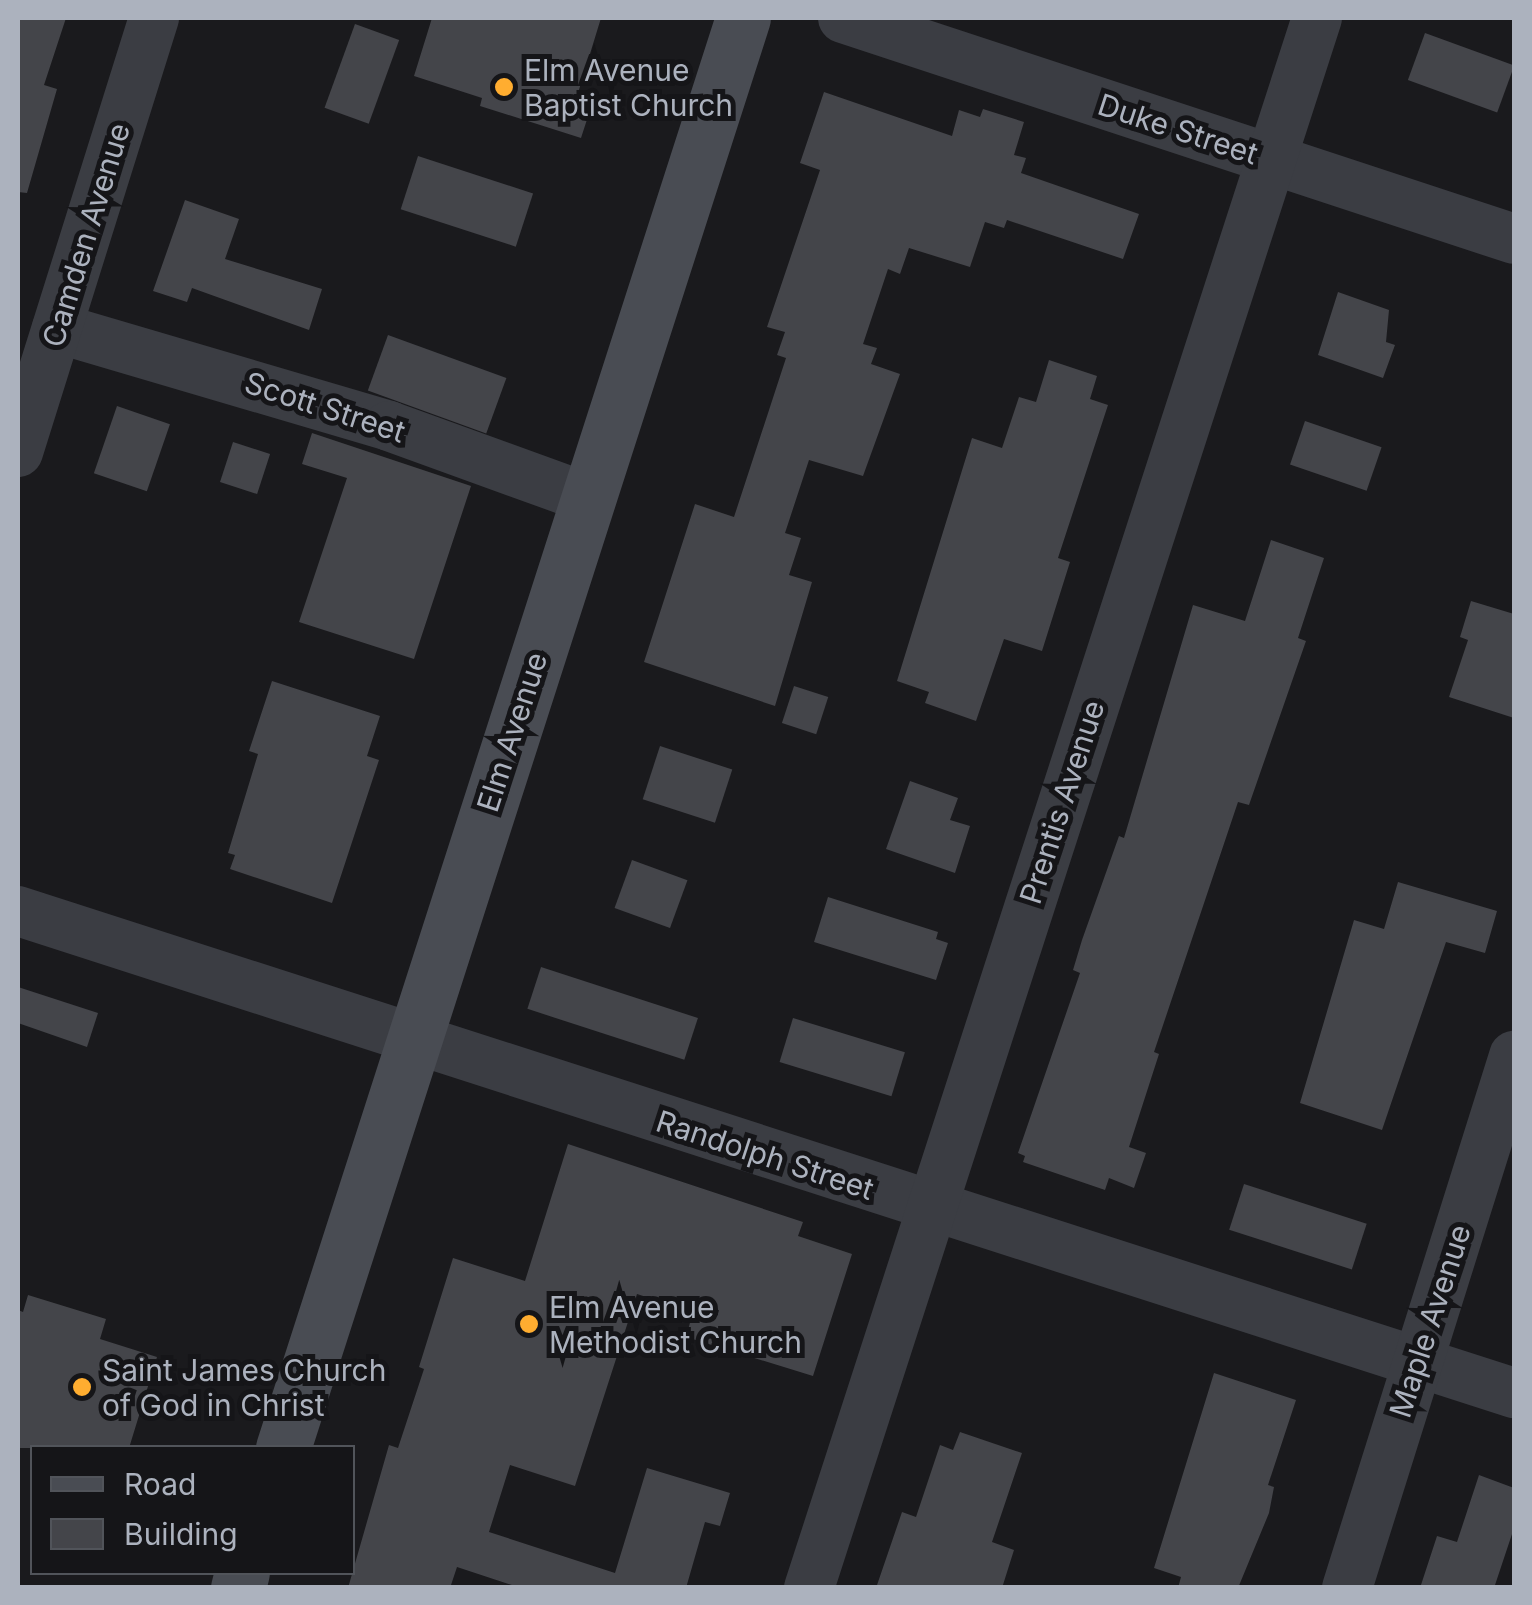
<!DOCTYPE html>
<style>
body{margin:0}
#map{position:relative;width:1532px;height:1605px;overflow:hidden;background:#1a1a1d;font-family:Inter,sans-serif}
div>[style]{position:absolute}
.building>*{inset:0;background:#44454a;transform-origin:0 0}
.minor>*{height:50px;margin:-25px;padding:0 25px;transform-origin:25px;border-radius:25px;background:#3b3d43}
.secondary>*{height:55px;margin:-27.5px;padding:0 27.5px;transform-origin:27.5px;border-radius:27.5px;background:#494c53}
.dots>*{width:28px;height:28px;translate:-50% -50%;box-sizing:border-box;border:5px solid #151518;border-radius:50%}
span{translate:-50% -50%;white-space:nowrap;text-align:center;line-height:1.15;-webkit-text-stroke:10px #151518;paint-order:stroke}
.poi-label{font-size:30px;color:#acb2be}
.left{translate:0 -50%;text-align:left}
.street-label{font-size:30px;color:#acb2be}
.frame{position:absolute;inset:0;border:20px solid #acb2be;pointer-events:none}
.legend{position:absolute;left:30px;top:1445px;width:325px;height:130px;box-sizing:border-box;background:#151518;border:2px solid #51545a;margin:0;padding:12px 18px;list-style:none;font-size:30px;color:#acb2be}
.legend li{display:flex;align-items:center;gap:20px;height:50px}
.legend b{width:50px;border:2px solid #51545a}
</style>
<div id="map">
<div class="building">
<i style="clip-path:polygon(18px 18px,66px 18px,44px 85px,57px 89px,27px 193px,18px 192px)"></i>
<i style="clip-path:polygon(432px 18px,601px 18px,578px 93px,594px 98px,581px 138px,480px 106px,482px 98px,414px 76px)"></i>
<i style="left:355px;top:24px;width:47px;height:89px;rotate:20deg"></i>
<i style="left:1425px;top:33px;width:95px;height:50px;rotate:20deg"></i>
<i style="clip-path:polygon(824px 92px,952px 136px,959px 110px,980px 117px,983px 109px,1024px 122px,1014px 155px,1026px 158px,1021px 173px,1139px 214px,1123px 259px,1007px 220px,1004px 228px,985px 222px,970px 267px,909px 248px,900px 274px,888px 269px,863px 344px,877px 348px,871px 364px,900px 374px,863px 476px,809px 460px,785px 533px,801px 538px,789px 575px,812px 582px,775px 706px,644px 662px,695px 504px,734px 517px,786px 358px,777px 355px,785px 332px,767px 327px,820px 170px,800px 163px)"></i>
<i style="left:418px;top:156px;width:121px;height:56px;rotate:18deg"></i>
<i style="clip-path:polygon(185px 200px,239px 219px,225px 259px,322px 289px,309px 330px,192px 288px,187px 302px,153px 291px)"></i>
<i style="clip-path:polygon(1338px 292px,1389px 310px,1386px 342px,1395px 345px,1383px 378px,1318px 355px)"></i>
<i style="left:388px;top:335px;width:126px;height:59px;rotate:20deg"></i>
<i style="clip-path:polygon(1049px 360px,1097px 376px,1090px 399px,1108px 405px,1058px 558px,1070px 562px,1042px 651px,1004px 639px,976px 721px,925px 703px,929px 692px,897px 681px,972px 438px,1002px 448px,1019px 397px,1036px 402px)"></i>
<i style="left:117px;top:406px;width:56px;height:71px;rotate:19deg"></i>
<i style="left:1305px;top:421px;width:81px;height:46px;rotate:19deg"></i>
<i style="clip-path:polygon(312px 433px,471px 486px,414px 659px,299px 622px,347px 478px,302px 464px)"></i>
<i style="left:233px;top:442px;width:39px;height:42px;rotate:18deg"></i>
<i style="clip-path:polygon(1271px 540px,1324px 558px,1298px 638px,1306px 641px,1249px 805px,1238px 802px,1154px 1052px,1159px 1054px,1129px 1147px,1146px 1153px,1134px 1188px,1109px 1178px,1105px 1190px,1023px 1162px,1025px 1156px,1018px 1153px,1080px 973px,1073px 970px,1082px 940px,1119px 836px,1124px 838px,1193px 605px,1245px 621px)"></i>
<i style="clip-path:polygon(1471px 601px,1514px 614px,1514px 718px,1449px 697px,1468px 640px,1460px 637px)"></i>
<i style="clip-path:polygon(272px 681px,380px 716px,367px 756px,379px 760px,332px 903px,230px 869px,235px 855px,228px 853px,258px 754px,249px 751px)"></i>
<i style="left:794px;top:686px;width:36px;height:39px;rotate:18deg"></i>
<i style="left:660px;top:746px;width:76px;height:56px;rotate:18deg"></i>
<i style="clip-path:polygon(910px 781px,958px 798px,950px 820px,970px 826px,955px 873px,886px 849px)"></i>
<i style="left:632px;top:860px;width:59px;height:51px;rotate:20deg"></i>
<i style="clip-path:polygon(1398px 882px,1497px 911px,1485px 953px,1446px 942px,1382px 1130px,1300px 1103px,1354px 920px,1384px 929px)"></i>
<i style="clip-path:polygon(828px 897px,938px 932px,936px 939px,948px 943px,936px 980px,814px 942px)"></i>
<i style="left:541px;top:967px;width:165px;height:44px;rotate:18deg"></i>
<i style="clip-path:polygon(18px 987px,98px 1013px,87px 1047px,18px 1023px)"></i>
<i style="left:793px;top:1018px;width:117px;height:46px;rotate:17deg"></i>
<i style="clip-path:polygon(568px 1144px,803px 1222px,798px 1236px,852px 1254px,813px 1376px,686px 1337px,693px 1312px,637px 1294px,575px 1486px,510px 1465px,489px 1532px,615px 1573px,647px 1468px,730px 1493px,720px 1526px,705px 1522px,686px 1588px,521px 1588px,457px 1567px,450px 1588px,348px 1588px,389px 1445px,398px 1448px,424px 1369px,419px 1367px,453px 1258px,525px 1281px)"></i>
<i style="left:1244px;top:1184px;width:129px;height:48px;rotate:18deg"></i>
<i style="clip-path:polygon(28px 1295px,106px 1319px,100px 1339px,157px 1357px,129px 1448px,18px 1448px,18px 1310px,23px 1312px)"></i>
<i style="clip-path:polygon(1214px 1373px,1296px 1400px,1268px 1485px,1274px 1487px,1269px 1513px,1238px 1588px,1178px 1588px,1181px 1577px,1154px 1568px)"></i>
<i style="clip-path:polygon(960px 1432px,1022px 1453px,992px 1542px,1014px 1550px,1002px 1588px,876px 1588px,902px 1512px,916px 1517px,940px 1445px,953px 1450px)"></i>
<i style="clip-path:polygon(1479px 1475px,1514px 1488px,1514px 1528px,1494px 1588px,1420px 1588px,1437px 1536px,1457px 1542px)"></i>
</div>
<div class="minor">
<i style="left:843px;top:18px;width:706px;rotate:18.23deg"></i>
<i style="left:57px;top:328px;width:346px;rotate:16.4deg"></i>
<i style="left:389px;top:426px;width:212px;rotate:19.9deg"></i>
<i style="left:18px;top:452px;width:455px;rotate:-72.6deg"></i>
<i style="left:18px;top:911px;width:1572px;rotate:17.86deg"></i>
<i style="left:809px;top:1588px;width:1650px;rotate:-72.07deg"></i>
<i style="left:1347px;top:1588px;width:558px;rotate:-72.57deg"></i>
</div>
<div class="secondary">
<i style="left:283px;top:1448px;width:1502px;rotate:-72.17deg"></i>
<i style="left:238px;top:1588px;width:16px;rotate:-76deg"></i>
</div>
<div class="dots">
<i style="left:504px;top:87px;background:#ffad30"></i>
<i style="left:529px;top:1324px;background:#ffad30"></i>
<i style="left:82px;top:1387px;background:#ffad30"></i>
</div>
<div class="poi-label">
<span class="left" style="left:524px;top:87px">Elm Avenue<br>Baptist Church</span>
<span class="left" style="left:549px;top:1324px">Elm Avenue<br>Methodist Church</span>
<span class="left" style="left:102px;top:1387px">Saint James Church<br>of God in Christ</span>
</div>
<div class="street-label">
<span style="left:1178px;top:129px;rotate:18deg">Duke Street</span>
<span style="left:86px;top:235px;rotate:-73deg">Camden Avenue</span>
<span style="left:325px;top:407px;rotate:18deg">Scott Street</span>
<span style="left:512px;top:732px;rotate:-72deg">Elm Avenue</span>
<span style="left:1062px;top:802px;rotate:-72deg">Prentis Avenue</span>
<span style="left:765px;top:1155px;rotate:18deg">Randolph Street</span>
<span style="left:1430px;top:1321px;rotate:-72deg">Maple Avenue</span>
</div>
<div class="frame"></div>
<ul class="legend">
<li><b style="height:12px;background:#494c53"></b>Road</li>
<li><b style="height:28px;background:#44454a"></b>Building</li>
</ul>
</div>
